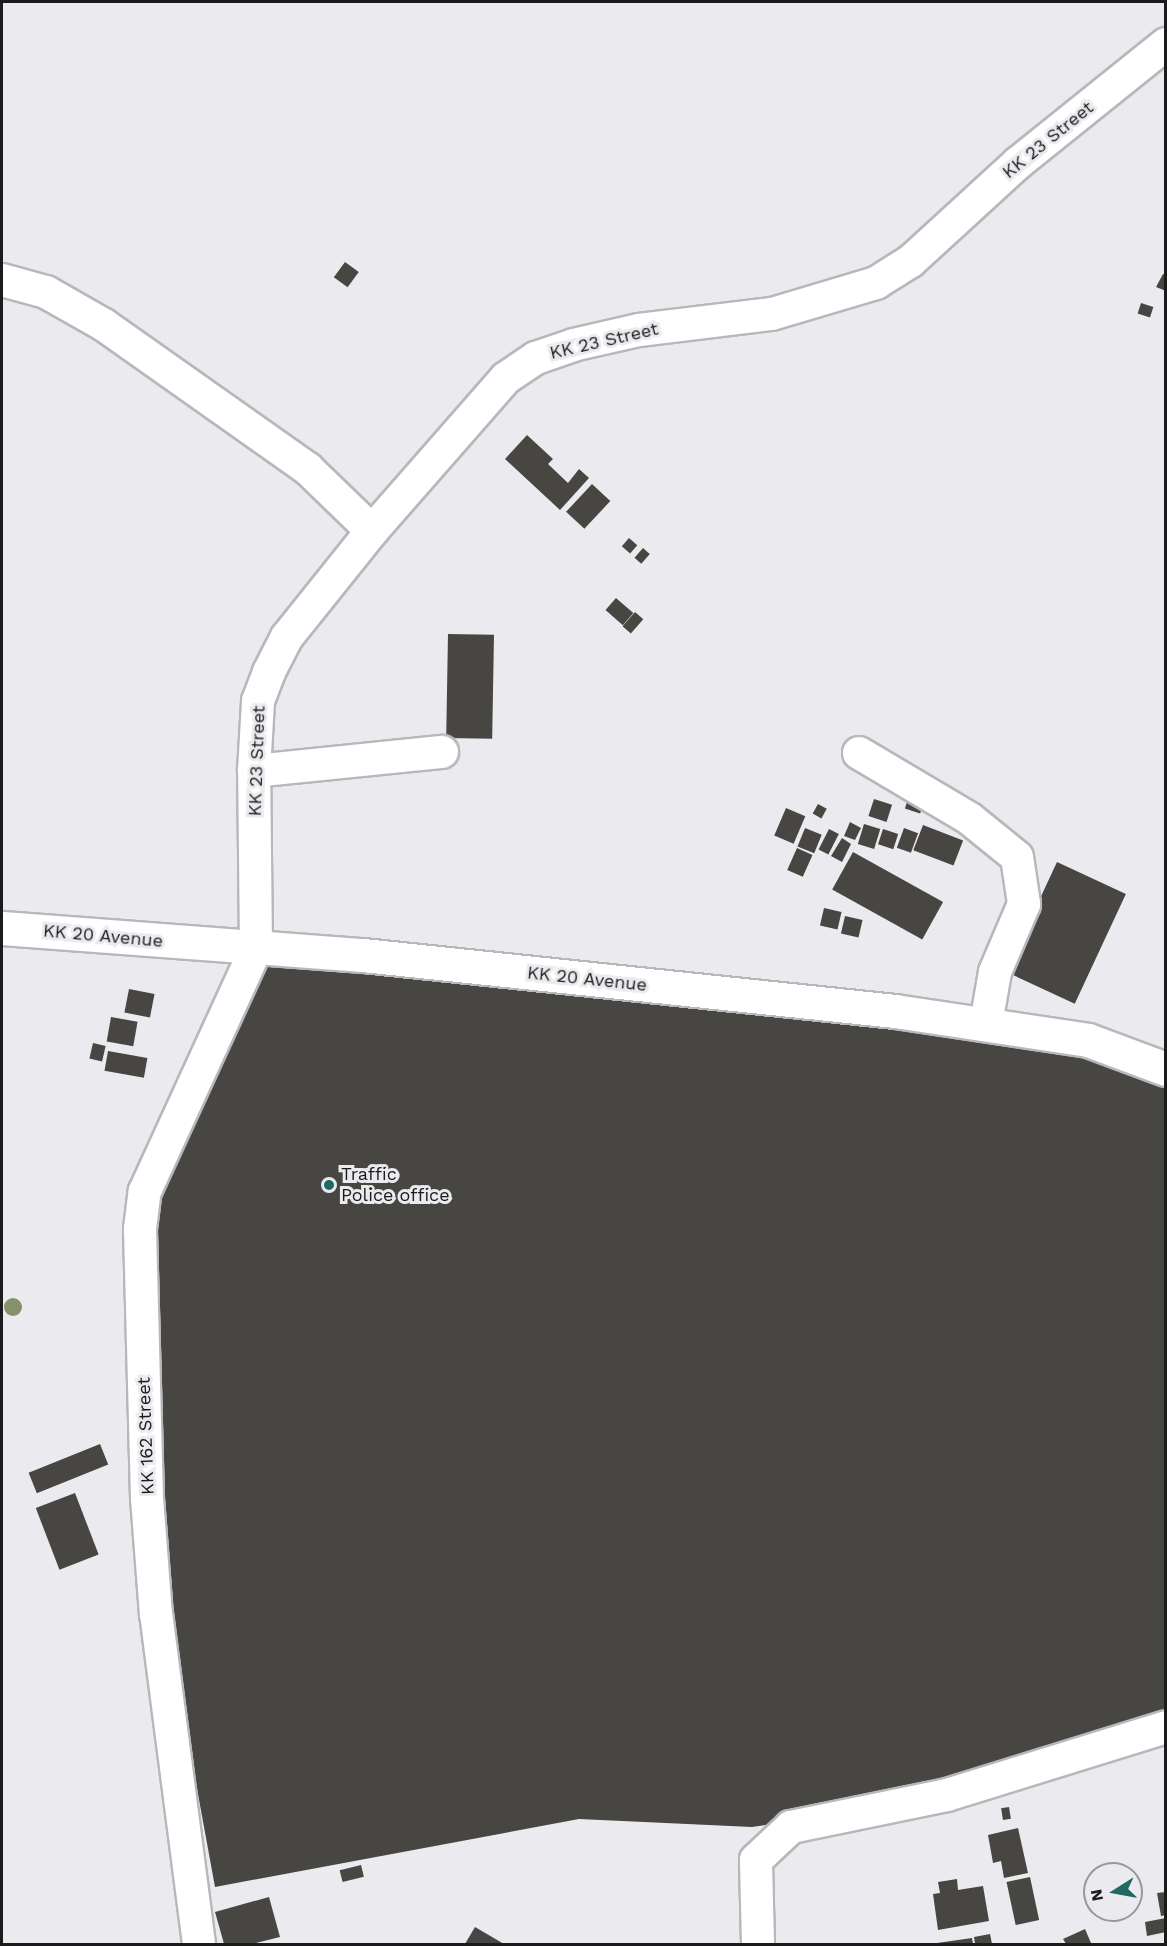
<!DOCTYPE html>
<style>
body{margin:0}
#map{position:relative;width:1167px;height:1946px;overflow:hidden;background:#ebebef;font-family:"Work Sans",sans-serif}
div>[style]{position:absolute}
.building>*{inset:0;background:#484643;transform-origin:0 0}
.roads{filter:drop-shadow(2px 0 #b8b7bb) drop-shadow(-2px 0 #b8b7bb) drop-shadow(0 2px #b8b7bb) drop-shadow(0 -2px #b8b7bb)}
.minor>*{height:32px;margin:-16px;padding:0 16px;transform-origin:16px;border-radius:16px;background:#fff}
.major>*{height:33px;margin:-16.5px;padding:0 16.5px;transform-origin:16.5px;border-radius:16.5px;background:#fff}
.trees>*{width:18px;height:18px;margin:-9px;border-radius:50%;background:#85916c}
.dots>*{width:16px;height:16px;translate:-50% -50%;box-sizing:border-box;border:3px solid #ebebef;border-radius:50%}
span{translate:-50% -50%;white-space:nowrap;text-align:center;line-height:1.15;-webkit-text-stroke:6px #ebebef;paint-order:stroke}
.street-label{font-size:18px;color:#1b1b1c}
.poi-label{font-size:18px;color:#1b1b1c}
.left{translate:0 -50%;text-align:left}
.frame{position:absolute;inset:0;border:3px solid #1b1b1c;pointer-events:none}
.north{position:absolute;left:1083px;top:1862px;width:60px;height:60px;box-sizing:border-box;background:#ebebef;border:2px solid #98989b;border-radius:50%;rotate:259deg;font-size:16px;font-weight:700;line-height:24px;text-align:center;color:#1b1b1c}
.north::after{content:'';display:block;margin:auto;width:21px;height:27px;background:#216960;clip-path:polygon(50% 0,100% 100%,50% 72%,0 100%)}
</style>
<div id="map">
<div class="building">
<i style="left:345px;top:262px;width:17px;height:19px;rotate:36deg"></i>
<i style="clip-path:polygon(1163px 274px,1166px 275px,1166px 291px,1156px 287px)"></i>
<i style="left:1141px;top:303px;width:13px;height:11px;rotate:18deg"></i>
<i style="clip-path:polygon(527px 435px,553px 459px,548px 464px,568px 483px,579px 469px,589px 478px,560px 510px,505px 459px)"></i>
<i style="left:592px;top:484px;width:25px;height:38px;rotate:43deg"></i>
<i style="left:629px;top:538px;width:11px;height:11px;rotate:41deg"></i>
<i style="left:643px;top:548px;width:9px;height:13px;rotate:41deg"></i>
<i style="left:616px;top:598px;width:23px;height:16px;rotate:41deg"></i>
<i style="left:635px;top:612px;width:11px;height:19px;rotate:41deg"></i>
<i style="left:448px;top:634px;width:46px;height:104px;rotate:1deg"></i>
<i style="left:874px;top:799px;width:19px;height:18px;rotate:18deg"></i>
<i style="left:908px;top:799px;width:16px;height:10px;rotate:18deg"></i>
<i style="left:818px;top:804px;width:10px;height:11px;rotate:29deg"></i>
<i style="left:786px;top:808px;width:21px;height:30px;rotate:23deg"></i>
<i style="clip-path:polygon(850px 822px,861px 828px,855px 840px,844px 836px)"></i>
<i style="left:864px;top:824px;width:17px;height:21px;rotate:17deg"></i>
<i style="left:923px;top:825px;width:43px;height:27px;rotate:21deg"></i>
<i style="left:805px;top:828px;width:18px;height:20px;rotate:22deg"></i>
<i style="left:904px;top:828px;width:15px;height:21px;rotate:20deg"></i>
<i style="left:829px;top:829px;width:11px;height:23px;rotate:27deg"></i>
<i style="left:883px;top:829px;width:16px;height:16px;rotate:18deg"></i>
<i style="clip-path:polygon(842px 838px,851px 844px,842px 862px,831px 856px)"></i>
<i style="left:797px;top:848px;width:17px;height:24px;rotate:24deg"></i>
<i style="left:853px;top:852px;width:103px;height:43px;rotate:29deg"></i>
<i style="left:1057px;top:862px;width:76px;height:121px;rotate:25deg"></i>
<i style="left:824px;top:908px;width:18px;height:18px;rotate:13deg"></i>
<i style="left:845px;top:916px;width:18px;height:18px;rotate:13deg"></i>
<i style="clip-path:polygon(256px 949px,986px 1024px,1166px 1069px,1166px 1727px,913px 1802px,752px 1827px,579px 1819px,215px 1887px,174px 1663px,145px 1191px)"></i>
<i style="left:129px;top:989px;width:26px;height:24px;rotate:11deg"></i>
<i style="left:111px;top:1017px;width:27px;height:25px;rotate:10deg"></i>
<i style="left:93px;top:1043px;width:13px;height:16px;rotate:13deg"></i>
<i style="left:108px;top:1051px;width:40px;height:20px;rotate:10deg"></i>
<i style="left:100px;top:1444px;width:22px;height:77px;rotate:68deg"></i>
<i style="left:75px;top:1493px;width:66px;height:42px;rotate:69deg"></i>
<i style="left:1009px;top:1807px;width:12px;height:8px;rotate:81deg"></i>
<i style="clip-path:polygon(1018px 1828px,1028px 1873px,1004px 1878px,1001px 1861px,993px 1863px,988px 1835px)"></i>
<i style="left:361px;top:1865px;width:12px;height:22px;rotate:76deg"></i>
<i style="left:1030px;top:1877px;width:44px;height:24px;rotate:78deg"></i>
<i style="clip-path:polygon(957px 1879px,958px 1890px,983px 1886px,989px 1921px,938px 1930px,933px 1894px,940px 1893px,938px 1882px)"></i>
<i style="clip-path:polygon(1166px 1892px,1166px 1915px,1161px 1916px,1157px 1893px)"></i>
<i style="clip-path:polygon(269px 1897px,280px 1937px,252px 1944px,224px 1944px,215px 1912px)"></i>
<i style="clip-path:polygon(1166px 1918px,1166px 1932px,1147px 1936px,1145px 1922px)"></i>
<i style="clip-path:polygon(475px 1927px,504px 1944px,465px 1944px)"></i>
<i style="clip-path:polygon(1085px 1929px,1091px 1943px,1066px 1944px,1063px 1939px)"></i>
<i style="clip-path:polygon(990px 1934px,992px 1944px,975px 1944px,974px 1937px)"></i>
<i style="clip-path:polygon(972px 1938px,973px 1944px,937px 1944px,937px 1943px)"></i>
</div>
<div class="roads">
<div class="minor">
<i style="left:2px;top:280px;width:46px;rotate:15.3deg"></i>
<i style="left:46px;top:292px;width:67px;rotate:29.6deg"></i>
<i style="left:104px;top:325px;width:250px;rotate:35.2deg"></i>
<i style="left:308px;top:469px;width:89px;rotate:44.1deg"></i>
<i style="left:859px;top:753px;width:129px;rotate:30.7deg"></i>
<i style="left:970px;top:819px;width:60px;rotate:39deg"></i>
<i style="left:1017px;top:857px;width:48px;rotate:81.5deg"></i>
<i style="left:1024px;top:904px;width:74px;rotate:113.1deg"></i>
<i style="left:995px;top:972px;width:53px;rotate:99.8deg"></i>
<i style="left:254px;top:771px;width:189px;rotate:-5.8deg"></i>
<i style="left:199px;top:1944px;width:332px;rotate:-97.4deg"></i>
<i style="left:156px;top:1615px;width:117px;rotate:-94.4deg"></i>
<i style="left:147px;top:1498px;width:269px;rotate:-91.5deg"></i>
<i style="left:140px;top:1229px;width:38px;rotate:-83deg"></i>
<i style="left:145px;top:1191px;width:266px;rotate:-65.4deg"></i>
<i style="left:256px;top:949px;width:178px;rotate:-90.6deg"></i>
<i style="left:254px;top:771px;width:70px;rotate:-86.7deg"></i>
<i style="left:258px;top:701px;width:31px;rotate:-69deg"></i>
<i style="left:269px;top:672px;width:39px;rotate:-63deg"></i>
<i style="left:287px;top:637px;width:136px;rotate:-51.3deg"></i>
<i style="left:372px;top:531px;width:203px;rotate:-48.8deg"></i>
<i style="left:506px;top:378px;width:36px;rotate:-34deg"></i>
<i style="left:536px;top:358px;width:39px;rotate:-19deg"></i>
<i style="left:573px;top:345px;width:68px;rotate:-12.8deg"></i>
<i style="left:639px;top:330px;width:134px;rotate:-6.9deg"></i>
<i style="left:772px;top:314px;width:109px;rotate:-16.6deg"></i>
<i style="left:876px;top:283px;width:41px;rotate:-32.2deg"></i>
<i style="left:911px;top:261px;width:145px;rotate:-42.5deg"></i>
<i style="left:1018px;top:163px;width:190px;rotate:-38.8deg"></i>
<i style="left:758px;top:1944px;width:84px;rotate:-91.4deg"></i>
<i style="left:756px;top:1860px;width:48px;rotate:-43.3deg"></i>
<i style="left:791px;top:1827px;width:159px;rotate:-11.6deg"></i>
<i style="left:947px;top:1795px;width:229px;rotate:-17.2deg"></i>
</div>
<div class="major">
<i style="left:2px;top:928px;width:362px;rotate:4.3deg"></i>
<i style="left:363px;top:955px;width:535px;rotate:6.01deg"></i>
<i style="left:895px;top:1011px;width:195px;rotate:8.5deg"></i>
<i style="left:1088px;top:1040px;width:83px;rotate:20.4deg"></i>
</div>
</div>
<div class="trees">
<i style="left:13px;top:1307px"></i>
</div>
<div class="dots">
<i style="left:329px;top:1185px;background:#216960"></i>
</div>
<div class="street-label">
<span style="left:1048px;top:140px;rotate:-39deg">KK 23 Street</span>
<span style="left:604px;top:341px;rotate:-13deg">KK 23 Street</span>
<span style="left:257px;top:761px;rotate:-88deg">KK 23 Street</span>
<span style="left:103px;top:936px;rotate:5deg">KK 20 Avenue</span>
<span style="left:587px;top:979px;rotate:6deg">KK 20 Avenue</span>
<span style="left:146px;top:1436px;rotate:-92deg">KK 162 Street</span>
</div>
<div class="poi-label">
<span class="left" style="left:341px;top:1185px">Traffic<br>Police office</span>
</div>
<div class="frame"></div>
<div class="north">N</div>
</div>
